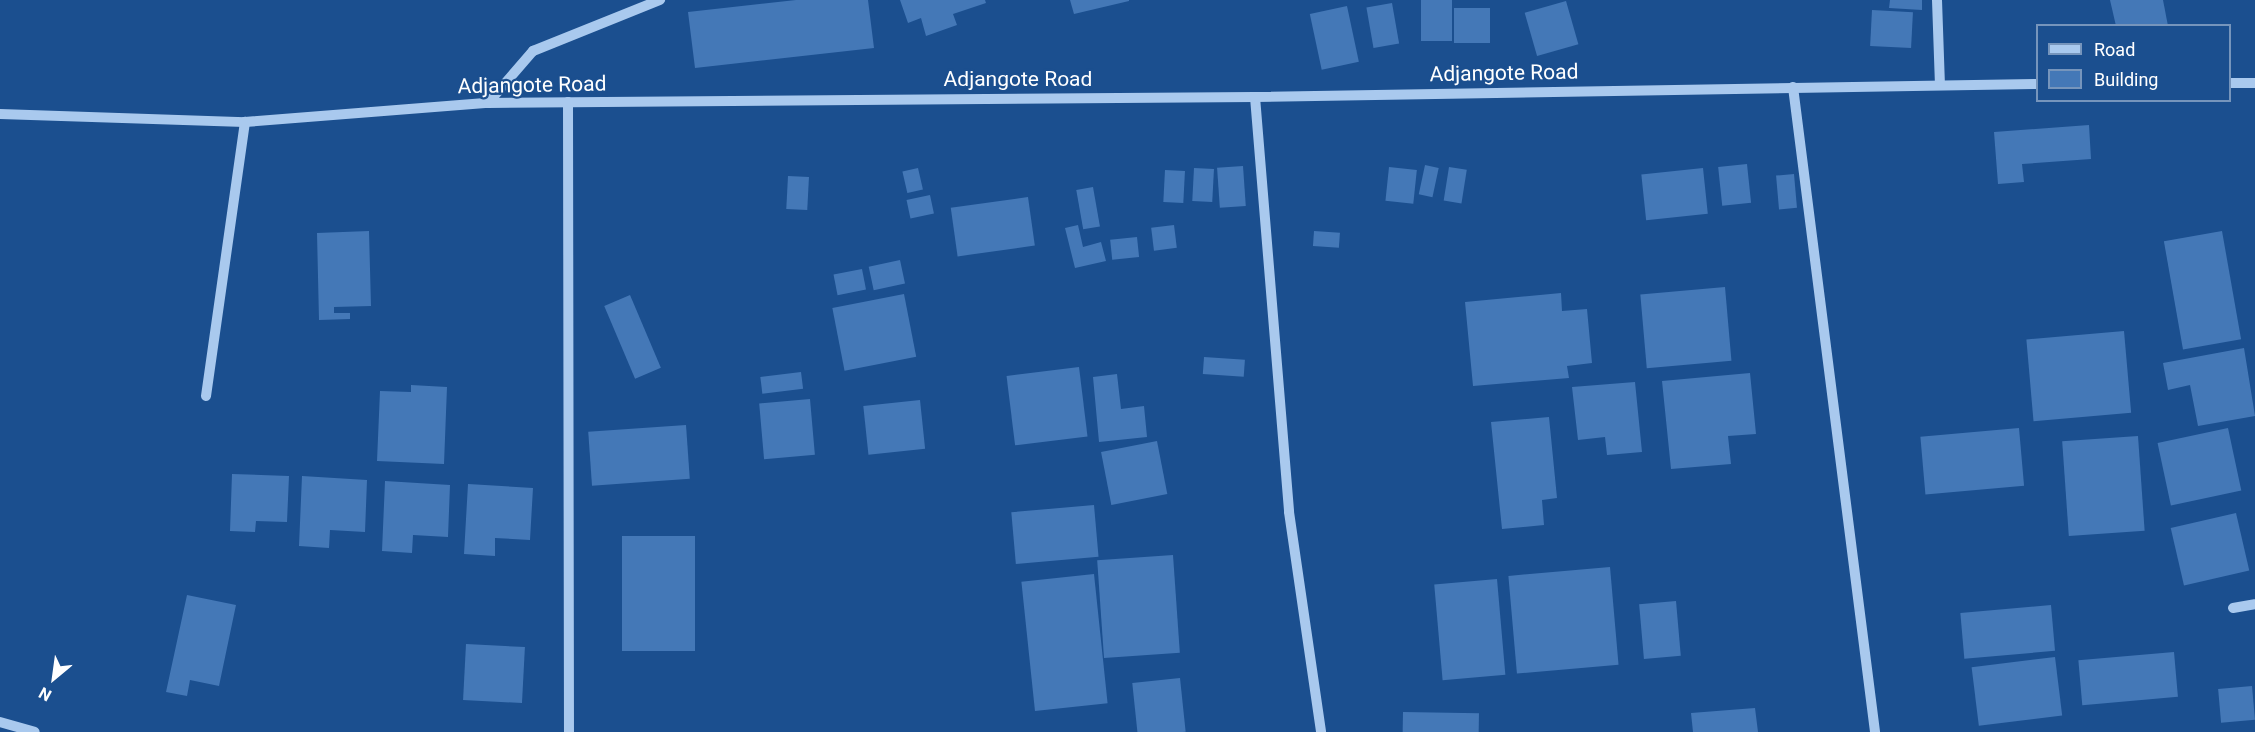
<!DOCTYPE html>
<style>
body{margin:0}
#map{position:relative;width:2255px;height:732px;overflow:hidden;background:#1b4f8f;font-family:Roboto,sans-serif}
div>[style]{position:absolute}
.building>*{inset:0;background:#4478b7;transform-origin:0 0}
.minor>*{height:10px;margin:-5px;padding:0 5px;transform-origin:5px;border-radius:5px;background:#a9c9ee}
span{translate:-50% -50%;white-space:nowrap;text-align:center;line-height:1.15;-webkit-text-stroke:4.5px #1b4f8f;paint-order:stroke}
.street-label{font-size:21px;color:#fff}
.legend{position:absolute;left:2036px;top:24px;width:195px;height:78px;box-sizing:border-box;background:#1b4f8f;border:2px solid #7695bc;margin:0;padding:8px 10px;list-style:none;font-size:18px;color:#fff}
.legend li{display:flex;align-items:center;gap:12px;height:30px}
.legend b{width:30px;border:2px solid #7695bc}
.north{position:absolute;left:24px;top:648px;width:60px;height:60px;-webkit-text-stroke:4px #1b4f8f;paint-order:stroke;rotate:209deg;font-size:16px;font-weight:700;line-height:24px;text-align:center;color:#fff}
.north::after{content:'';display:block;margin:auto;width:21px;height:27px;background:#fff;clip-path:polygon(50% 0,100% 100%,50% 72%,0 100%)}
</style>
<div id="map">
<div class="building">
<i style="clip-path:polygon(796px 0,868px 0,874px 48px,695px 68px,688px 12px)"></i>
<i style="clip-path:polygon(900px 0,985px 0,986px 3px,953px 14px,957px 25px,926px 36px,921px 18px,908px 23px)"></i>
<i style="clip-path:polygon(1070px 0,1129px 0,1129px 1px,1074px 14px)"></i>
<i style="left:1421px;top:0;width:31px;height:41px"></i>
<i style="clip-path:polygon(1890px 0,1922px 0,1922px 10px,1889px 8px)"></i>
<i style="clip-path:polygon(2110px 0,2163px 0,2168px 26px,2116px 26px)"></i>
<i style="left:1566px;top:1px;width:45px;height:43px;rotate:74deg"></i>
<i style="left:1392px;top:3px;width:41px;height:26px;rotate:80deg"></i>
<i style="left:1347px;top:6px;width:57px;height:38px;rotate:78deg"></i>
<i style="left:1454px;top:8px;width:36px;height:35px"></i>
<i style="left:1872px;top:10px;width:41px;height:36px;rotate:3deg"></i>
<i style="clip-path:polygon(2089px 125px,2091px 159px,2022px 164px,2024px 182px,1998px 184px,1994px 132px)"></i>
<i style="left:1747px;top:164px;width:39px;height:29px;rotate:84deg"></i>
<i style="left:1425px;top:165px;width:14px;height:30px;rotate:12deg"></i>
<i style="left:1243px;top:166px;width:40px;height:26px;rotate:86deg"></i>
<i style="left:1389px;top:167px;width:28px;height:34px;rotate:6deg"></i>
<i style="left:1449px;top:167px;width:18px;height:34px;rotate:9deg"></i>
<i style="left:918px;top:168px;width:22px;height:16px;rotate:77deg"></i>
<i style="left:1194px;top:168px;width:20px;height:33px;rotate:3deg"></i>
<i style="left:1703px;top:168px;width:46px;height:62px;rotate:84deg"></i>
<i style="left:1165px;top:170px;width:20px;height:32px;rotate:3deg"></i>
<i style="left:1794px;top:174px;width:34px;height:18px;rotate:85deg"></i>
<i style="left:788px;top:176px;width:21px;height:33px;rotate:3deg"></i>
<i style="left:1093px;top:187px;width:40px;height:17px;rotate:80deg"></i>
<i style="left:930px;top:195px;width:19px;height:24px;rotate:78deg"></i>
<i style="left:1028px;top:197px;width:49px;height:78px;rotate:82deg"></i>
<i style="clip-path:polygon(1078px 225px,1083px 247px,1101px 242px,1106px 261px,1075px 268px,1065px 228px)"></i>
<i style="left:1174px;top:225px;width:23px;height:23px;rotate:83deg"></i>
<i style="clip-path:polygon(369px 231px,371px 306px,334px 307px,334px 313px,350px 313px,350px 319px,319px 320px,317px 233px)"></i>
<i style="left:1314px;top:231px;width:26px;height:15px;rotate:4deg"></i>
<i style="left:2222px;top:231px;width:110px;height:59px;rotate:80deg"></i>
<i style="left:1137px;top:237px;width:20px;height:27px;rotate:84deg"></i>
<i style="left:900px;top:260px;width:24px;height:32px;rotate:78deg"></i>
<i style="left:862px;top:269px;width:21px;height:29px;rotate:79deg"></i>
<i style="left:1725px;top:287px;width:74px;height:85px;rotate:85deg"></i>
<i style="clip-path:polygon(1561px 293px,1562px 311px,1587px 309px,1592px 363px,1567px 366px,1569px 378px,1473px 386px,1465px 302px)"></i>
<i style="left:904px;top:294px;width:64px;height:73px;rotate:79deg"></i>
<i style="left:630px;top:295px;width:79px;height:28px;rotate:67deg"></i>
<i style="left:2124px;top:331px;width:82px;height:98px;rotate:85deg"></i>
<i style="clip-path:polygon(2244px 348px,2255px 416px,2198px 426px,2190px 385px,2168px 390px,2163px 363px)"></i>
<i style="left:1204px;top:357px;width:41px;height:17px;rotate:4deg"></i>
<i style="left:1079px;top:367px;width:70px;height:73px;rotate:83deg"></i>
<i style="left:801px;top:372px;width:17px;height:41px;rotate:83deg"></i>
<i style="clip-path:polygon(1750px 373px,1756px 434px,1728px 436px,1731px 464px,1671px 469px,1662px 381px)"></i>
<i style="clip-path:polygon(1117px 374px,1121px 409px,1144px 406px,1147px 437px,1099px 442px,1093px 377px)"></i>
<i style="clip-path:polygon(1635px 382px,1642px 452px,1607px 455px,1605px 437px,1578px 440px,1572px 387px)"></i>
<i style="clip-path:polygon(411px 385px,447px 387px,444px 464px,377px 461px,380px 391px,411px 392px)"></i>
<i style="left:810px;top:399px;width:56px;height:51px;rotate:85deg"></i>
<i style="left:920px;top:400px;width:49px;height:57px;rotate:84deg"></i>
<i style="clip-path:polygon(1549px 417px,1557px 498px,1542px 500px,1544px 525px,1502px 529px,1491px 422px)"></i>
<i style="left:686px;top:425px;width:54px;height:98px;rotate:86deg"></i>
<i style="left:2019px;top:428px;width:58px;height:99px;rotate:85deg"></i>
<i style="left:2228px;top:428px;width:64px;height:72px;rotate:78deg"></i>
<i style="left:2138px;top:436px;width:95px;height:76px;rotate:86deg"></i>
<i style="left:1157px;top:441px;width:54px;height:57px;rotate:79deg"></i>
<i style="clip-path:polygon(232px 474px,289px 476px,287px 522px,256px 521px,255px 532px,230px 531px)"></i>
<i style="clip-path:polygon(302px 476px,367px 480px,365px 532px,330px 530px,329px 548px,299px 546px)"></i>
<i style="clip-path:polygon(385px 481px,450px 485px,448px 537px,413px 535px,412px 553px,382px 551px)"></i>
<i style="clip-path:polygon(468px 484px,533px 488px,530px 540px,495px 538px,495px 556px,464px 554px)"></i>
<i style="left:1094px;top:505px;width:52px;height:83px;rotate:85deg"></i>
<i style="left:2236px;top:513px;width:59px;height:67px;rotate:77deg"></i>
<i style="left:622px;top:536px;width:73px;height:115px"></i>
<i style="left:1173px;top:555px;width:98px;height:76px;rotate:86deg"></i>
<i style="left:1610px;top:567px;width:98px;height:102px;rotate:85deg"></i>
<i style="left:1094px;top:574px;width:130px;height:73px;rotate:84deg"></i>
<i style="left:1497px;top:579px;width:96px;height:63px;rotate:85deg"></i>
<i style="clip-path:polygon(187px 595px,236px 605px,219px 686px,190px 680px,187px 696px,166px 692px)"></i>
<i style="left:1676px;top:601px;width:55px;height:37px;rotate:85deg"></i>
<i style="left:2051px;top:605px;width:46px;height:91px;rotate:85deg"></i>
<i style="left:466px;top:644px;width:59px;height:56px;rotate:3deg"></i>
<i style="left:2174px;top:652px;width:45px;height:96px;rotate:85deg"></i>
<i style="left:2055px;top:657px;width:59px;height:84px;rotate:83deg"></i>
<i style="left:1180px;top:678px;width:54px;height:48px;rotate:84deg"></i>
<i style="left:2252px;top:686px;width:34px;height:34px;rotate:85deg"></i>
<i style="clip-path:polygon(1755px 708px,1758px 732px,1693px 732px,1691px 713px)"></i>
<i style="left:1403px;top:712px;width:76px;height:20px;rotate:1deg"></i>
</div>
<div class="minor">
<i style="left:1937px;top:0;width:85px;rotate:88deg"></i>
<i style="left:2230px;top:83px;width:25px"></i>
<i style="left:1793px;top:87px;width:650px;rotate:82.75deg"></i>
<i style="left:1255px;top:97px;width:416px;rotate:85.3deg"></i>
<i style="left:1289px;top:512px;width:222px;rotate:81.7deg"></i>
<i style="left:568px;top:102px;width:630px;rotate:89.91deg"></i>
<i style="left:488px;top:103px;width:69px;rotate:-49.1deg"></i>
<i style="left:533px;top:51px;width:137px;rotate:-21.9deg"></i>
<i style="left:0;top:114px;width:245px;rotate:1.9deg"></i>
<i style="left:245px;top:122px;width:244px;rotate:-4.5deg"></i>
<i style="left:488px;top:103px;width:767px;rotate:-0.45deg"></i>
<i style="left:1255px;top:97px;width:783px;rotate:-0.95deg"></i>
<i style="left:206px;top:396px;width:277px;rotate:-81.9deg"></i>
<i style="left:2233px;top:608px;width:22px;rotate:-10deg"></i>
<i style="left:0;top:722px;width:36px;rotate:16deg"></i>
</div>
<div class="street-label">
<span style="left:1504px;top:73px;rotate:-1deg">Adjangote Road</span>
<span style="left:1018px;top:79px">Adjangote Road</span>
<span style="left:532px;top:85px;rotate:-1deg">Adjangote Road</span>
</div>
<ul class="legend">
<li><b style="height:8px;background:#a9c9ee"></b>Road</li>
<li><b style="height:16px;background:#4478b7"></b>Building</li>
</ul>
<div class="north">N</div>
</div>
